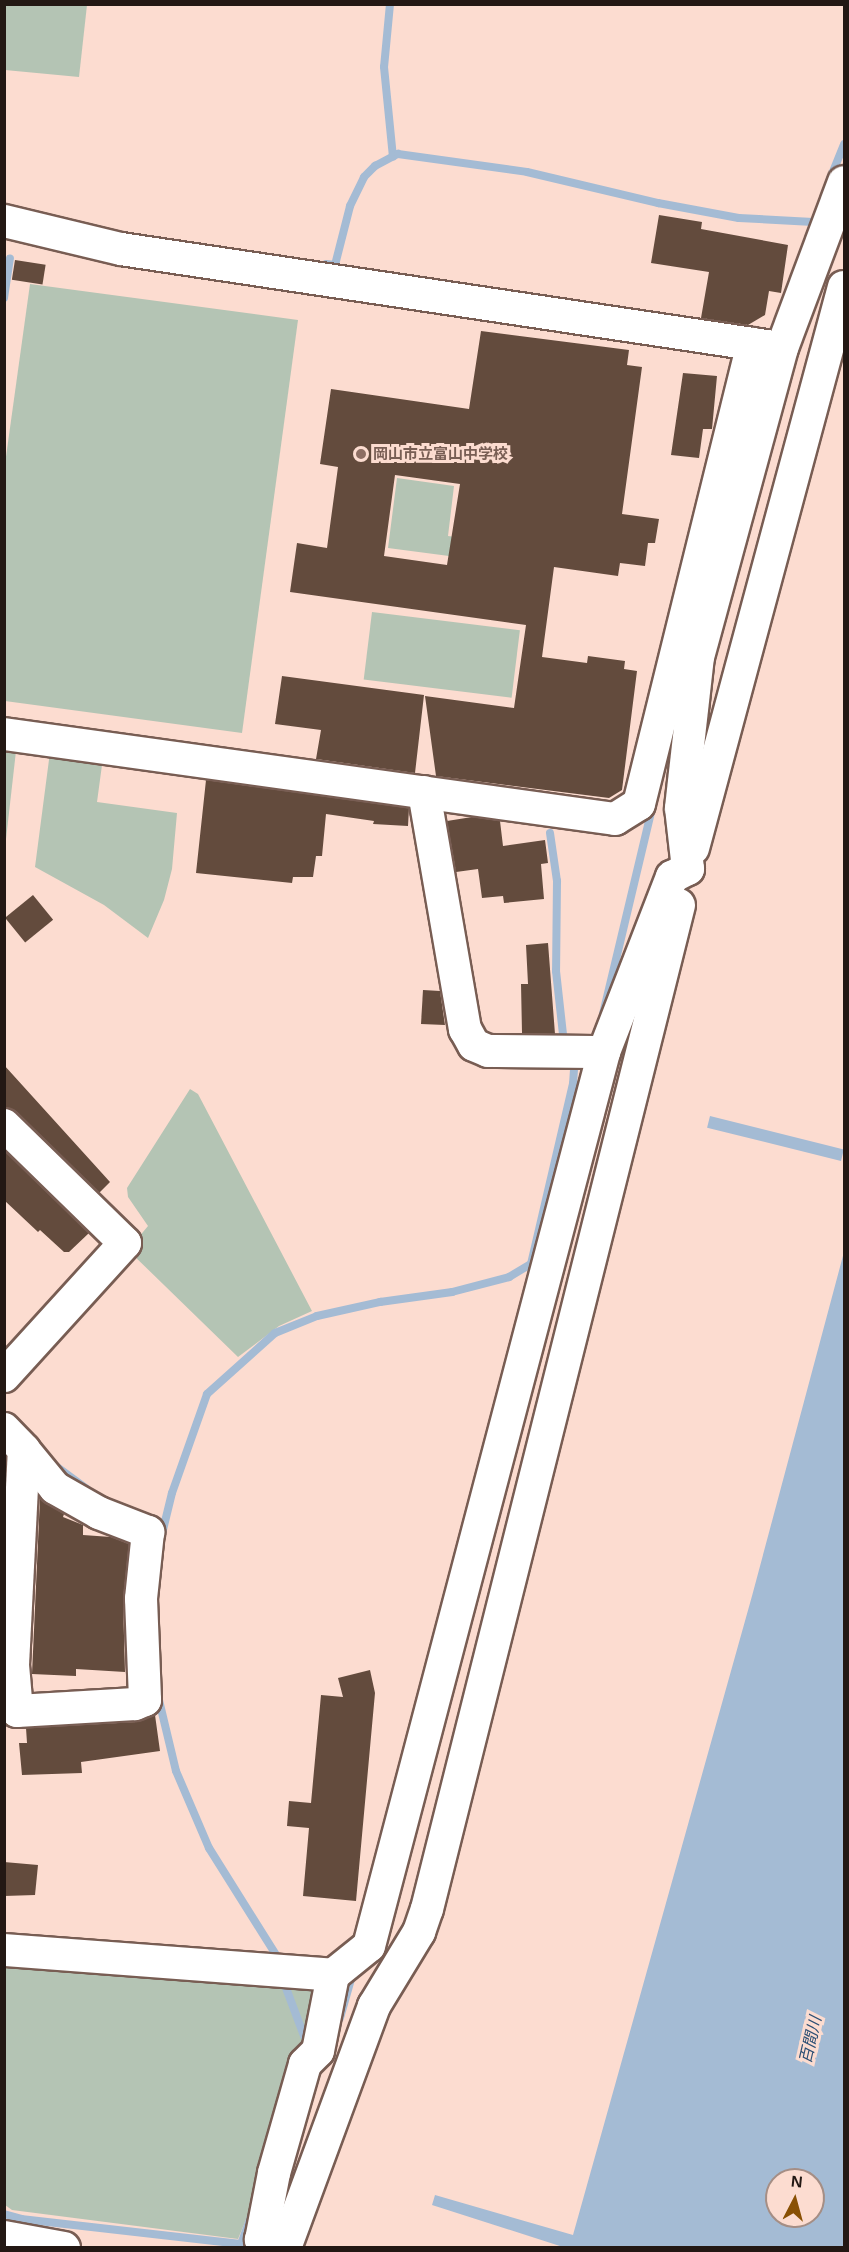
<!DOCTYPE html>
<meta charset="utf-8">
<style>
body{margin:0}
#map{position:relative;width:849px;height:2252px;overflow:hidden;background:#fcdcd0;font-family:Helvetica,"Noto Sans JP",sans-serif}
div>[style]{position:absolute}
.green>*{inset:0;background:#b4c4b4;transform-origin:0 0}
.water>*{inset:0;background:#a4bbd4;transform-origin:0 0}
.stream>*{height:8px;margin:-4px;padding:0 4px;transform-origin:4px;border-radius:4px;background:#a4bbd4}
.building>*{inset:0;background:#634b3d;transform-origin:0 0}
.roads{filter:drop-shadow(2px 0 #785d53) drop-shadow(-2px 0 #785d53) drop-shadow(0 2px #785d53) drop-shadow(0 -2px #785d53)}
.minor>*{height:32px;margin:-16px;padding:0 16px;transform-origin:16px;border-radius:16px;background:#fff}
.dots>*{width:16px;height:16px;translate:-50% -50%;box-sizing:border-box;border:3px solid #fcdcd0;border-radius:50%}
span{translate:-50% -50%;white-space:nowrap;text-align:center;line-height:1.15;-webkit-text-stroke:6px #fcdcd0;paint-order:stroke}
.education-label{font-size:15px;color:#785e54;font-weight:700}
.left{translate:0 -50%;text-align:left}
.water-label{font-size:16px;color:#2c4f74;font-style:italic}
.frame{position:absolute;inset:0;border:6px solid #231814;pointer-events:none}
.north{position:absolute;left:765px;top:2168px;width:60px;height:60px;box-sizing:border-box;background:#fcdcd0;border:2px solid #a58e85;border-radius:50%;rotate:6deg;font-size:16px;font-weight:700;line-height:24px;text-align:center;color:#231814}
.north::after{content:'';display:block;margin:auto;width:21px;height:27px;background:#895004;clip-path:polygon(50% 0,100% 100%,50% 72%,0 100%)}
</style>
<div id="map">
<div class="green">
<i style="clip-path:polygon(4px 5px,87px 5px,79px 77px,5px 70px)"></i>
<i style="clip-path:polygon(30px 284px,298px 320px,242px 733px,5px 701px,4px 471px)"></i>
<i style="clip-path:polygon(397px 478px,454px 486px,448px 536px,528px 546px,526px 566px,388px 548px)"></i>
<i style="left:372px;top:612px;width:149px;height:68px;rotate:7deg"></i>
<i style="clip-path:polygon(5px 743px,16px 751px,5px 848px)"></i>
<i style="clip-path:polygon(50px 752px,98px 757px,97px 764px,102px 765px,97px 802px,177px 813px,172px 869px,164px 900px,148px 938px,104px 905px,35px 867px)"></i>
<i style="clip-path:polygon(190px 1089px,198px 1094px,312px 1311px,279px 1326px,238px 1357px,128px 1250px,148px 1226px,128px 1197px,127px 1188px)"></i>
<i style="clip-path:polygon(4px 1960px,324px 1987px,252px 2205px,238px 2239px,12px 2210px,5px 2205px)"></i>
</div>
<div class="water">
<i style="left:710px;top:1116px;width:138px;height:12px;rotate:14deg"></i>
<i style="clip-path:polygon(evenodd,844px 1252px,844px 2247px,563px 2247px,432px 2205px,435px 2195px,573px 2235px,752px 1596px,844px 1252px,777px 2180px,813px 2180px,813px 2216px,777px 2216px,777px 2180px)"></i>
</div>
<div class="stream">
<i style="left:390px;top:4px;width:63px;rotate:95.4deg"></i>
<i style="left:384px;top:67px;width:90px;rotate:84.3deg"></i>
<i style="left:830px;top:179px;width:38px;rotate:-68deg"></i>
<i style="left:326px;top:264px;width:9px;rotate:6deg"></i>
<i style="left:335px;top:265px;width:61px;rotate:-75.7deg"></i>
<i style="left:350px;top:206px;width:32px;rotate:-64deg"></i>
<i style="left:364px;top:177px;width:16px;rotate:-45deg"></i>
<i style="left:375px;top:166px;width:26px;rotate:-28deg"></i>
<i style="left:398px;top:154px;width:130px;rotate:7.9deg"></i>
<i style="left:527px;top:172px;width:135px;rotate:13.3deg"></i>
<i style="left:658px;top:203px;width:82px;rotate:10.5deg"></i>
<i style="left:739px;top:218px;width:74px;rotate:3.1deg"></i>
<i style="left:4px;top:298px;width:40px;rotate:-81.5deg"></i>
<i style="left:550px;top:833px;width:49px;rotate:81.7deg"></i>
<i style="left:557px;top:881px;width:90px;rotate:90.6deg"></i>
<i style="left:556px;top:971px;width:73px;rotate:83.7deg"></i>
<i style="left:603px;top:1014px;width:216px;rotate:-76.6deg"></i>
<i style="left:53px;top:1464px;width:42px;rotate:36.3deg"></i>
<i style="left:161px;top:1538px;width:46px;rotate:-76.3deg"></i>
<i style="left:172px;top:1493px;width:105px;rotate:-70.5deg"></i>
<i style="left:207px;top:1394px;width:91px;rotate:-41.9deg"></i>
<i style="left:275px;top:1333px;width:45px;rotate:-22deg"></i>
<i style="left:317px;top:1316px;width:65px;rotate:-12.5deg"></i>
<i style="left:380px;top:1302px;width:73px;rotate:-7.9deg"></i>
<i style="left:452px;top:1292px;width:59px;rotate:-14.7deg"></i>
<i style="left:509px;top:1277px;width:26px;rotate:-31deg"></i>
<i style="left:531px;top:1264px;width:185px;rotate:-76.9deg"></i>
<i style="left:573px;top:1084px;width:16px;rotate:-86deg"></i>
<i style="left:574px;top:1068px;width:9px;rotate:-131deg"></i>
<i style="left:158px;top:1696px;width:77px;rotate:76.5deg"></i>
<i style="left:176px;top:1771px;width:84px;rotate:66.8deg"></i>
<i style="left:209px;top:1848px;width:130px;rotate:57.9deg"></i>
<i style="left:286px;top:1988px;width:51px;rotate:69.4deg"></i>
<i style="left:340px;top:2018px;width:41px;rotate:-74.2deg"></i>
<i style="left:4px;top:2214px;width:18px;rotate:16deg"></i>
<i style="left:21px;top:2219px;width:221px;rotate:6.5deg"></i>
<i style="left:241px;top:2244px;width:30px;rotate:-70deg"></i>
</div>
<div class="building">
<i style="clip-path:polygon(659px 215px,702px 222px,701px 229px,788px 245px,781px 293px,769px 291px,765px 315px,748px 325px,701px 318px,709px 272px,651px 263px)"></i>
<i style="left:15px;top:260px;width:31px;height:20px;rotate:9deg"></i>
<i style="clip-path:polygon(evenodd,481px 331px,629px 350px,627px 365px,642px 367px,622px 514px,659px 519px,655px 543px,648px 543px,645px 566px,620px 563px,618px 576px,554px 567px,542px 657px,587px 663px,588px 656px,625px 661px,624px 669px,637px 671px,622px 790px,609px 798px,436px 776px,425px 696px,514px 708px,526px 625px,290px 592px,297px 543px,327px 548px,338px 467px,320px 464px,331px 389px,469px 409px,481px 331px,395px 475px,460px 484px,447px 565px,384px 556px,395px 475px)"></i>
<i style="clip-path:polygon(683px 373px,717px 376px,712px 429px,703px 429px,699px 458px,671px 455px)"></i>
<i style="clip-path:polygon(282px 676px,424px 695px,415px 773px,316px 759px,321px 730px,275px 724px)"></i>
<i style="clip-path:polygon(206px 780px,409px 808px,408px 826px,373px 824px,374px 821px,326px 814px,322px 856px,316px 856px,313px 877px,293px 877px,292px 883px,196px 873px)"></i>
<i style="clip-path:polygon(472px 817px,500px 821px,503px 846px,545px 840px,548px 863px,541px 864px,544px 899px,504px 903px,503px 896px,482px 898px,478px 869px,456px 872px,447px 821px)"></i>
<i style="left:33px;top:895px;width:32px;height:36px;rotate:51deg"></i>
<i style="clip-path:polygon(548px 943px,555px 1034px,522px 1033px,521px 984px,528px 984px,526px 945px)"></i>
<i style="clip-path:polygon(423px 990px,440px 991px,445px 1025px,421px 1024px)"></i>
<i style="clip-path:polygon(4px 1065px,110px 1182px,99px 1193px,17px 1112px,4px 1108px)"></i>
<i style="clip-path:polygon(6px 1152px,89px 1233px,69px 1252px,64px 1252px,40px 1230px,38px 1232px,4px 1200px)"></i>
<i style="clip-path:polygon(40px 1498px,64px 1514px,63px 1517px,83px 1525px,83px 1535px,111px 1537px,129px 1544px,123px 1600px,125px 1672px,76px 1669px,76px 1676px,32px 1674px)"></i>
<i style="clip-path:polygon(370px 1670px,375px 1693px,356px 1901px,303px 1896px,309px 1828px,287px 1826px,289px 1801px,311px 1803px,321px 1695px,343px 1697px,338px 1678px)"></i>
<i style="clip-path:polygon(155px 1715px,160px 1751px,81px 1762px,82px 1773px,22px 1775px,19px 1743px,27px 1743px,26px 1728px,136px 1722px)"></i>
<i style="clip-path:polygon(4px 1862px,38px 1865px,35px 1895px,4px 1896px)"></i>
</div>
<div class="roads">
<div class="minor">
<i style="left:4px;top:221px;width:120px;rotate:13.5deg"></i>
<i style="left:121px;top:249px;width:659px;rotate:8.55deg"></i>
<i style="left:4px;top:734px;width:617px;rotate:7.92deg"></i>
<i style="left:615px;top:819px;width:28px;rotate:-32deg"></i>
<i style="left:639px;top:804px;width:474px;rotate:-76.1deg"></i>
<i style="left:424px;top:792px;width:241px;rotate:80.2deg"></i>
<i style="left:465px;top:1029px;width:18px;rotate:61deg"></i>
<i style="left:474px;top:1045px;width:15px;rotate:23deg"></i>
<i style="left:488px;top:1051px;width:116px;rotate:0.5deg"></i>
<i style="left:693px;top:848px;width:581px;rotate:-74.94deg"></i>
<i style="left:4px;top:1125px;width:169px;rotate:44.3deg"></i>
<i style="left:125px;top:1243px;width:180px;rotate:132.3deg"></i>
<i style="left:4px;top:1429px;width:29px;rotate:46deg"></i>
<i style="left:24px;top:1450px;width:49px;rotate:50.8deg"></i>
<i style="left:55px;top:1488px;width:51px;rotate:29.6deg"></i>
<i style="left:99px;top:1513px;width:53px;rotate:21.2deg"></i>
<i style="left:148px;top:1532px;width:67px;rotate:96deg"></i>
<i style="left:141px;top:1599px;width:101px;rotate:87.7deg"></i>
<i style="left:145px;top:1700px;width:11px;rotate:158deg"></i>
<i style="left:135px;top:1704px;width:118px;rotate:176.6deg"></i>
<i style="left:17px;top:1711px;width:46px;rotate:-95deg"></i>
<i style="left:13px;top:1665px;width:215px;rotate:-87.1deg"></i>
<i style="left:4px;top:1950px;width:330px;rotate:4.3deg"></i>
<i style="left:4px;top:2237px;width:61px;rotate:10.4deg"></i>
<i style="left:264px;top:2248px;width:9px;rotate:-111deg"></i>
<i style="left:261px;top:2240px;width:68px;rotate:-79deg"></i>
<i style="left:274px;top:2173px;width:113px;rotate:-74.1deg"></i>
<i style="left:305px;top:2064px;width:18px;rotate:-45deg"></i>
<i style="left:318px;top:2051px;width:77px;rotate:-78.8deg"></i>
<i style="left:333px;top:1975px;width:46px;rotate:-38.9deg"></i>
<i style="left:369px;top:1946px;width:924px;rotate:-75.27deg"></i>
<i style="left:604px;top:1052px;width:188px;rotate:-68.8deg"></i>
<i style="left:672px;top:877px;width:18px;rotate:-27deg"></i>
<i style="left:688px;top:869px;width:61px;rotate:-96.5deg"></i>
<i style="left:681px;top:808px;width:152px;rotate:-83.6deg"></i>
<i style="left:698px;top:657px;width:320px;rotate:-74.8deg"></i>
<i style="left:782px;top:348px;width:177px;rotate:-69.5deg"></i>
<i style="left:285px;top:2248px;width:258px;rotate:-69.8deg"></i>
<i style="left:374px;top:2006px;width:87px;rotate:-58.7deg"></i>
<i style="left:419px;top:1932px;width:24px;rotate:-71deg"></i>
<i style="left:427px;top:1909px;width:1035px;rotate:-75.91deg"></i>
</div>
</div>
<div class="dots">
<i style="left:361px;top:454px;background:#8d6e63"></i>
</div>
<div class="education-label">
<span class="left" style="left:373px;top:454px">岡山市立富山中学校</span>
</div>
<div class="water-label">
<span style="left:811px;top:2040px;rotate:-77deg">百間川</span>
</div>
<div class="frame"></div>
<div class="north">N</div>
</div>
